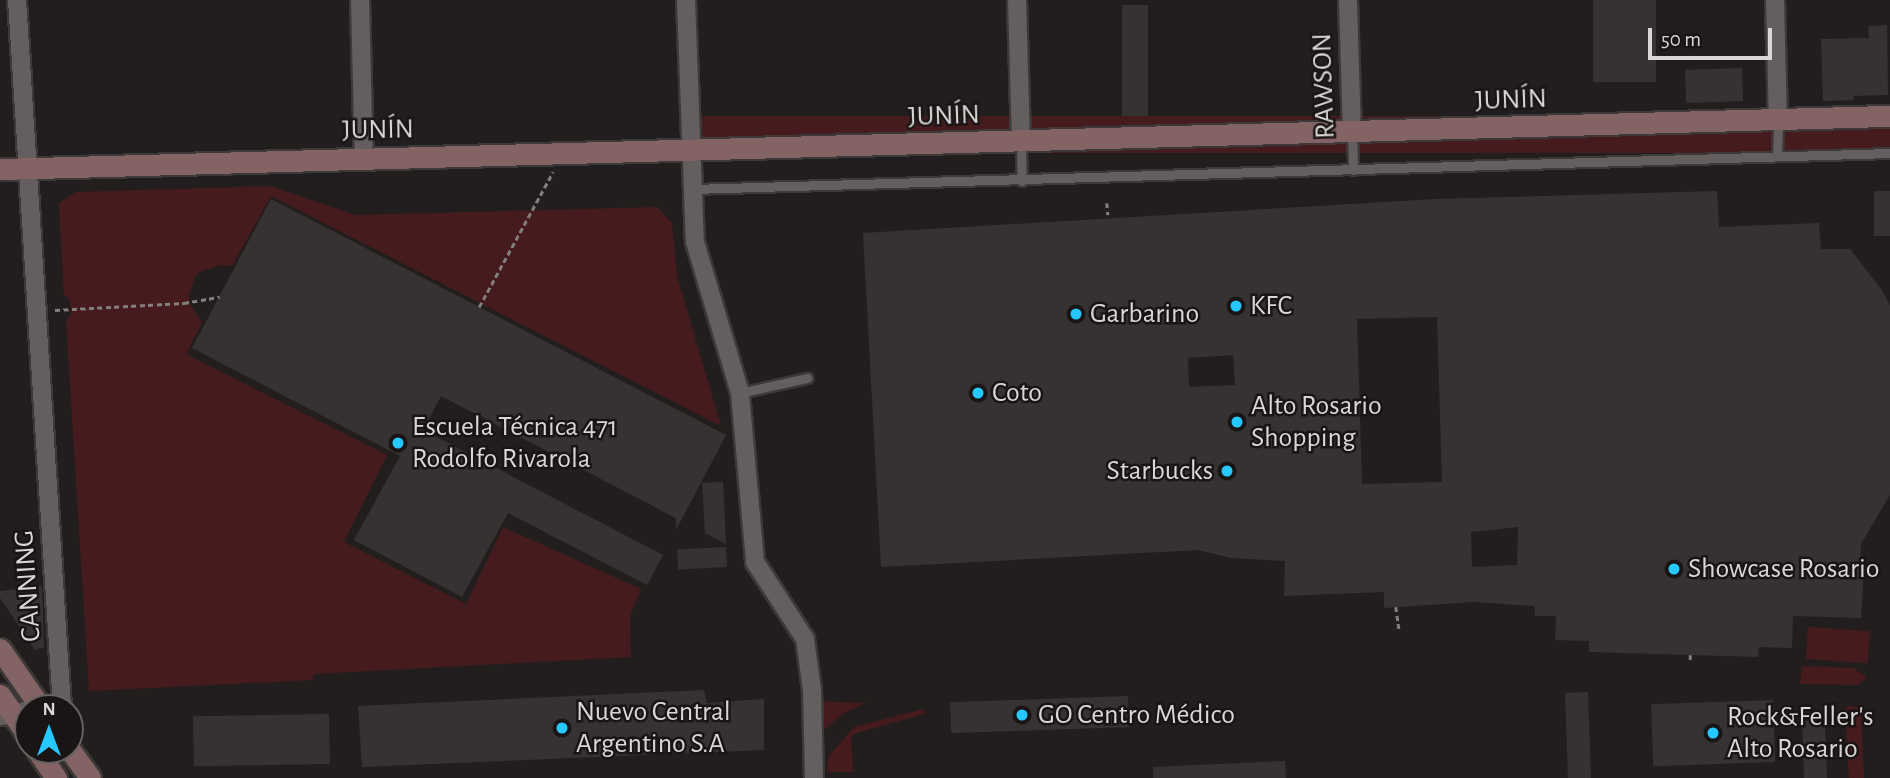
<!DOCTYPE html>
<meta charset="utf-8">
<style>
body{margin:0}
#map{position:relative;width:1890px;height:778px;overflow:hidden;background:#231e1e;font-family:"Alegreya Sans",sans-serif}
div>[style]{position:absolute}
.green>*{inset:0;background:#461b1e;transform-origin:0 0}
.building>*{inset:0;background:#373232;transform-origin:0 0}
.path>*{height:2.5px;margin-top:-1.25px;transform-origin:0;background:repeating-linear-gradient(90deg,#837f7f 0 5px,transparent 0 8.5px)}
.roads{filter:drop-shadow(2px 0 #3d3939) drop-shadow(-2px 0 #3d3939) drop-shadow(0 2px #3d3939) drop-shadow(0 -2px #3d3939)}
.lane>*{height:9px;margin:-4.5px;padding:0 4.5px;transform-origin:4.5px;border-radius:4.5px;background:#645e5e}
.street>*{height:18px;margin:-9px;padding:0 9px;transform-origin:9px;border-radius:9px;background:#645e5e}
.secondary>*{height:21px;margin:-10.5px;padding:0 10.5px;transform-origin:10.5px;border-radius:10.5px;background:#846365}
.dots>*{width:19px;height:19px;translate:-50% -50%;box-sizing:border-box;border:4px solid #1a1515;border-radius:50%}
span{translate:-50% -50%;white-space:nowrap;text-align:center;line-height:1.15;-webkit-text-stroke:5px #1a1515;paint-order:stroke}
.street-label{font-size:28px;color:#dad6d6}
.poi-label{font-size:28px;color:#dad6d6}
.left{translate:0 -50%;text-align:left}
.right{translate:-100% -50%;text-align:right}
.north{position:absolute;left:14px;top:694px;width:70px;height:70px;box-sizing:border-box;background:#1a1515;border:2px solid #676262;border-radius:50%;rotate:0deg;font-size:19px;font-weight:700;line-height:28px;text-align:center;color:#dad6d6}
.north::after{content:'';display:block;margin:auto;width:24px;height:32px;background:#27c8ff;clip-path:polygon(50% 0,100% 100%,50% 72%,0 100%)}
.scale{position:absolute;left:1648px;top:28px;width:124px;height:32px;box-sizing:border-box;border:4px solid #dad6d6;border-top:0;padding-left:9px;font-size:21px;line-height:24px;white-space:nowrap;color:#dad6d6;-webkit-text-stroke:5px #1a1515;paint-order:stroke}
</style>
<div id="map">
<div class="green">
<i style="left:1890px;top:116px;width:37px;height:1201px;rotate:90deg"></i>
<i style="clip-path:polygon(270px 186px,355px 215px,657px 207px,672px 223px,677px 276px,721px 426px,271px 196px,232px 266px,221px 265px,201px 271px,195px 276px,189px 295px,190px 305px,202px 322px,186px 354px,387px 455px,344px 542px,466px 604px,503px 527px,641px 589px,630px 616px,631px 657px,314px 674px,313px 680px,89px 691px,66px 320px,71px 315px,70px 301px,64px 294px,59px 203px,76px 192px)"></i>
<i style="left:1808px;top:627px;width:62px;height:32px;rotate:4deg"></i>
<i style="clip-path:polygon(1802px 666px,1853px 668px,1867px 677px,1858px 685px,1800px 684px)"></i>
<i style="clip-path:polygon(820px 700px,832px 702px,866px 703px,844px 713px,823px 731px)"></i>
<i style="clip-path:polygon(1849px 706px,1861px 708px,1864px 778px,1849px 778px,1845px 709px)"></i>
<i style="clip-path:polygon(923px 709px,925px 714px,856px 733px,851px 737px,853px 772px,827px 772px,828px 757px,854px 727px)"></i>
</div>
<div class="building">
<i style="left:1593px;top:0;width:63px;height:82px"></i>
<i style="left:1122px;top:5px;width:26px;height:111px"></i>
<i style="clip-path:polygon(1887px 25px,1888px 95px,1853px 96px,1854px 100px,1823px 101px,1821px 39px,1869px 38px,1868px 26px)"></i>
<i style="left:1742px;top:68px;width:33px;height:57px;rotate:88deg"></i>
<i style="clip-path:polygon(evenodd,1717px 191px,1719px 227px,1819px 223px,1821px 249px,1850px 249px,1881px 289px,1890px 305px,1890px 495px,1861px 544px,1860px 571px,1864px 572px,1861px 618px,1793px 616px,1792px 648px,1759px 647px,1758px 657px,1589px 652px,1589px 641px,1555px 640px,1556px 616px,1535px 616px,1534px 606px,1474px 602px,1384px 608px,1384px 592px,1284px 596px,1285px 561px,1231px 558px,1198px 550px,881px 567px,863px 233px,1436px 199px,1717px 191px,1437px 317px,1442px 482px,1362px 484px,1357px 319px,1437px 317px,1717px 191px,1233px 355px,1235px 385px,1189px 387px,1188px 358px,1233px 355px,1717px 191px,1518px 527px,1517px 565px,1472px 567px,1471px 532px,1518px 527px)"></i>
<i style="left:1890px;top:191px;width:45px;height:16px;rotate:90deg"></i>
<i style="clip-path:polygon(271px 199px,726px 435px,676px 530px,676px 518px,441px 396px,423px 430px,663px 555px,647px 585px,508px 513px,462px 597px,354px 540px,400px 456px,192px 348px)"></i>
<i style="clip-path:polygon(723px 482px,726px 544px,705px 533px,702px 483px)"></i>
<i style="left:726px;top:547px;width:20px;height:49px;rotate:87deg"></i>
<i style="clip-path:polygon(42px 586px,44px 647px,35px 650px,0 598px,0 591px)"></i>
<i style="clip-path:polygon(704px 690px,707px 703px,764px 699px,764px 750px,362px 767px,358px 706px)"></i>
<i style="left:1588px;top:692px;width:86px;height:23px;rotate:88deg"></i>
<i style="left:1128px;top:696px;width:31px;height:178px;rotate:88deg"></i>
<i style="left:1773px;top:700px;width:62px;height:122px;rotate:88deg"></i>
<i style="left:329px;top:714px;width:50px;height:136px;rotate:89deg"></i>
<i style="left:1825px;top:720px;width:58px;height:23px;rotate:88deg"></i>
<i style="clip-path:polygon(1285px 761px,1286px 778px,1153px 778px,1153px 767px)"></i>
</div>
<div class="path">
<i style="left:1107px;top:203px;width:12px;rotate:85deg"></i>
<i style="left:479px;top:307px;width:154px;rotate:-61.3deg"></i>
<i style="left:55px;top:310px;width:129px;rotate:-3.1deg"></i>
<i style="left:184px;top:303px;width:36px;rotate:-10deg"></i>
<i style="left:1396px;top:607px;width:22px;rotate:82deg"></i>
<i style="left:1690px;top:660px;width:5px;rotate:-90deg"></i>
</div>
<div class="roads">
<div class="lane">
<i style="left:1352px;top:133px;width:37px;rotate:88deg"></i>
<i style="left:1021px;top:142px;width:39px;rotate:89deg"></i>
<i style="left:1777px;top:156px;width:36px;rotate:-88deg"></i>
<i style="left:692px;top:189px;width:1199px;rotate:-1.72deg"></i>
<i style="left:740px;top:393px;width:69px;rotate:-12.6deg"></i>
</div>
<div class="street">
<i style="left:17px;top:0;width:709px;rotate:86.36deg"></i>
<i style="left:360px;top:0;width:159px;rotate:88.6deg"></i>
<i style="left:686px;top:0;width:242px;rotate:87.9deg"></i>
<i style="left:695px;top:242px;width:158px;rotate:73.4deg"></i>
<i style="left:740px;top:393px;width:170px;rotate:84.9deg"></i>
<i style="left:755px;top:562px;width:92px;rotate:57deg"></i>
<i style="left:805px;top:639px;width:51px;rotate:82.2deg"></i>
<i style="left:812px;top:690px;width:88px;rotate:88.7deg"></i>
<i style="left:1017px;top:0;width:142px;rotate:88.4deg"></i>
<i style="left:1348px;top:0;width:133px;rotate:88.3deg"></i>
<i style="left:1775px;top:0;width:120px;rotate:88.6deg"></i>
<i style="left:0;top:716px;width:14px;rotate:-4deg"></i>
<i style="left:14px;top:715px;width:15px;rotate:-20deg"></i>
</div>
<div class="secondary">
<i style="left:0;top:169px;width:1891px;rotate:-1.61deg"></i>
<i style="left:0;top:649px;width:72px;rotate:55.2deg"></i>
<i style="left:0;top:695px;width:50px;rotate:55.7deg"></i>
<i style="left:37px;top:750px;width:34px;rotate:56deg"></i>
<i style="left:70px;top:750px;width:34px;rotate:54deg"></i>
</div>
</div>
<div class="dots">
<i style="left:1236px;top:306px;background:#27c8ff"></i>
<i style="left:1076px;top:314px;background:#27c8ff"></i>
<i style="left:978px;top:393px;background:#27c8ff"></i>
<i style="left:1237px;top:422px;background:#27c8ff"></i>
<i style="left:398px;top:443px;background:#27c8ff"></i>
<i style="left:1227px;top:471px;background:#27c8ff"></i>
<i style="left:1674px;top:569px;background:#27c8ff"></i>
<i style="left:1022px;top:715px;background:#27c8ff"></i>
<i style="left:562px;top:728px;background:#27c8ff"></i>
<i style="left:1713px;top:733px;background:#27c8ff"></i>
</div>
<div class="street-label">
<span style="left:1324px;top:86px;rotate:-92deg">RAWSON</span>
<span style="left:1511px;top:100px;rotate:-2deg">JUNÍN</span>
<span style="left:944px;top:116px;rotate:-2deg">JUNÍN</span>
<span style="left:378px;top:130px;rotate:-1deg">JUNÍN</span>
<span style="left:28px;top:586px;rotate:-94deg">CANNING</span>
</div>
<div class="poi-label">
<span class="left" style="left:1250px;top:306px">KFC</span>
<span class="left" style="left:1090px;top:314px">Garbarino</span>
<span class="left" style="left:992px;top:393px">Coto</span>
<span class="left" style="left:1251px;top:422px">Alto Rosario<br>Shopping</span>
<span class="left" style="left:412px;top:443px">Escuela Técnica 471<br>Rodolfo Rivarola</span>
<span class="right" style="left:1213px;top:471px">Starbucks</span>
<span class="left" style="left:1688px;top:569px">Showcase Rosario</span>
<span class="left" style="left:576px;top:728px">Nuevo Central<br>Argentino S.A</span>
<span class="left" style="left:1038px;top:715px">GO Centro Médico</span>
<span class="left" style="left:1727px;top:733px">Rock&amp;Feller's<br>Alto Rosario</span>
</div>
<div class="north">N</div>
<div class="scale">50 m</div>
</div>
